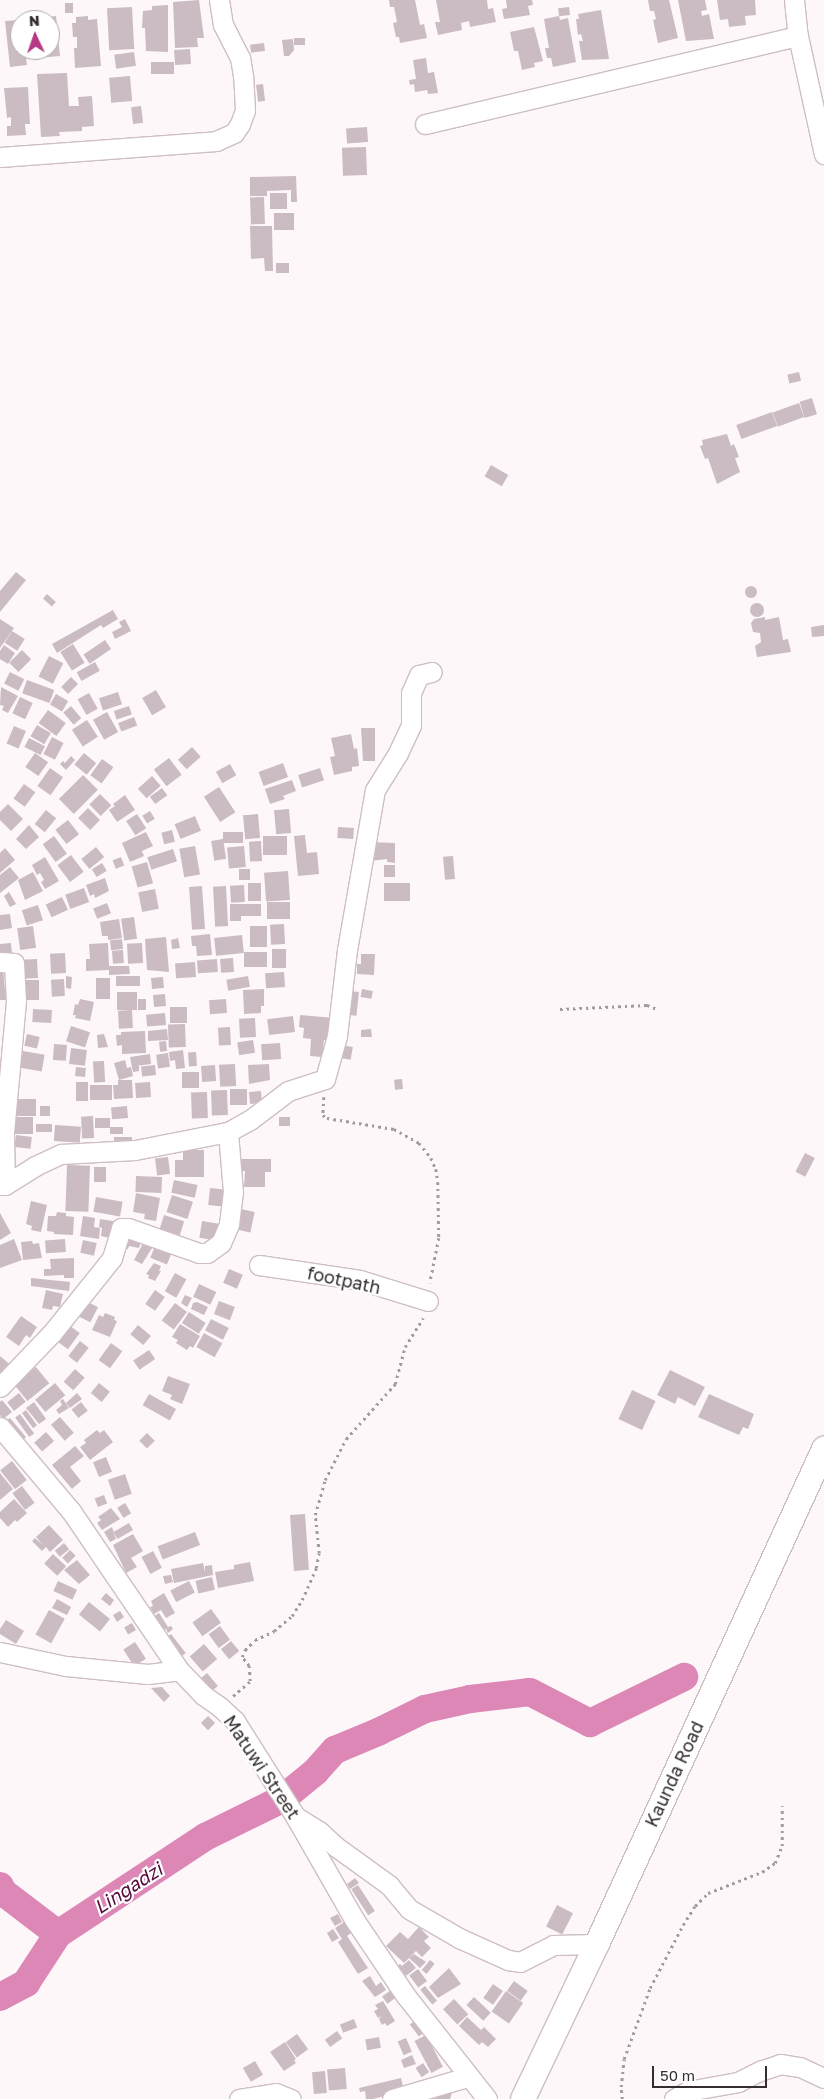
<!DOCTYPE html>
<style>
body{margin:0}
#map{position:relative;width:824px;height:2099px;overflow:hidden;background:#fef7fa;font-family:"Golos Text",sans-serif}
div>[style]{position:absolute}
.river>*{height:28px;margin:-14px;padding:0 14px;transform-origin:14px;border-radius:14px;background:#dc87b5}
.building>*{inset:0;background:#cbbbc3;transform-origin:0 0}
.round{border-radius:50%}
.path>*{height:2.5px;margin-top:-1.25px;transform-origin:0;background:repeating-linear-gradient(90deg,#a19b9e 0 2.5px,transparent 0 6.5px)}
.roads{filter:drop-shadow(1px 0 #cebec6) drop-shadow(-1px 0 #cebec6) drop-shadow(0 1px #cebec6) drop-shadow(0 -1px #cebec6)}
.minor>*{height:19px;margin:-9.5px;padding:0 9.5px;transform-origin:9.5px;border-radius:9.5px;background:#fff}
.major>*{height:24px;margin:-12px;padding:0 12px;transform-origin:12px;border-radius:12px;background:#fff}
span{translate:-50% -50%;white-space:nowrap;text-align:center;line-height:1.15;-webkit-text-stroke:4.5px #fff;paint-order:stroke}
.street-label{font-size:18px;color:#342e31}
.water-label{font-size:19px;color:#56083b;font-style:italic}
.north{position:absolute;left:10px;top:10px;width:50px;height:50px;box-sizing:border-box;background:#fff;border:1px solid #aeabad;border-radius:50%;rotate:357deg;font-size:14px;font-weight:700;line-height:20px;text-align:center;color:#342e31}
.north::after{content:'';display:block;margin:auto;width:18px;height:22px;background:#b53786;clip-path:polygon(50% 0,100% 100%,50% 72%,0 100%)}
.scale{position:absolute;left:652px;top:2066px;width:115px;height:22px;box-sizing:border-box;border:2px solid #342e31;border-top:0;padding-left:6px;font-size:15px;line-height:18px;white-space:nowrap;color:#342e31;-webkit-text-stroke:4px #fff;paint-order:stroke}
</style>
<div id="map">
<div class="river">
<i style="left:288px;top:1794px;width:35px;rotate:-39deg"></i>
<i style="left:315px;top:1772px;width:30px;rotate:-48deg"></i>
<i style="left:335px;top:1750px;width:47px;rotate:-22.7deg"></i>
<i style="left:378px;top:1732px;width:52px;rotate:-26.1deg"></i>
<i style="left:425px;top:1709px;width:46px;rotate:-12.5deg"></i>
<i style="left:470px;top:1699px;width:60px;rotate:-6.7deg"></i>
<i style="left:530px;top:1692px;width:68px;rotate:27.3deg"></i>
<i style="left:590px;top:1723px;width:105px;rotate:-26.1deg"></i>
<i style="left:0;top:1886px;width:7px;rotate:63deg"></i>
<i style="left:3px;top:1892px;width:69px;rotate:37.4deg"></i>
<i style="left:0;top:1997px;width:30px;rotate:-28deg"></i>
<i style="left:26px;top:1983px;width:59px;rotate:-56.9deg"></i>
<i style="left:58px;top:1934px;width:176px;rotate:-33.4deg"></i>
<i style="left:205px;top:1837px;width:79px;rotate:-26.2deg"></i>
</div>
<div class="building">
<i style="clip-path:polygon(199px 0,204px 38px,197px 38px,198px 47px,175px 48px,173px 2px)"></i>
<i style="clip-path:polygon(389px 0,415px 0,420px 25px,424px 24px,427px 38px,400px 43px,399px 37px,396px 37px,393px 23px,397px 22px,394px 7px,390px 7px)"></i>
<i style="clip-path:polygon(436px 0,487px 0,488px 9px,493px 8px,496px 22px,470px 27px,469px 21px,461px 23px,462px 30px,438px 35px,435px 22px,440px 22px)"></i>
<i style="clip-path:polygon(506px 0,532px 0,533px 5px,528px 6px,530px 15px,504px 19px,502px 9px,507px 8px)"></i>
<i style="clip-path:polygon(648px 0,669px 0,678px 38px,658px 43px,653px 20px,656px 19px,654px 11px,650px 11px)"></i>
<i style="clip-path:polygon(678px 0,705px 0,707px 10px,701px 11px,702px 16px,709px 14px,714px 39px,686px 41px)"></i>
<i style="clip-path:polygon(717px 0,755px 0,756px 15px,745px 16px,746px 25px,729px 27px,728px 19px,720px 20px)"></i>
<i style="left:65px;top:3px;width:8px;height:10px"></i>
<i style="clip-path:polygon(168px 5px,168px 52px,146px 51px,145px 28px,142px 28px,143px 11px,152px 10px,152px 6px)"></i>
<i style="left:132px;top:7px;width:42px;height:25px;rotate:87deg"></i>
<i style="left:569px;top:7px;width:8px;height:11px;rotate:83deg"></i>
<i style="clip-path:polygon(601px 10px,609px 59px,582px 60px,579px 41px,583px 41px,581px 34px,578px 35px,576px 19px,579px 19px,578px 14px)"></i>
<i style="clip-path:polygon(56px 16px,60px 56px,26px 59px,27px 65px,10px 67px,5px 21px,20px 20px,20px 50px,50px 50px,50px 20px,30px 19px)"></i>
<i style="clip-path:polygon(88px 16px,88px 20px,97px 19px,101px 66px,75px 68px,74px 48px,77px 48px,77px 37px,73px 37px,72px 23px,76px 23px,76px 17px)"></i>
<i style="clip-path:polygon(559px 16px,560px 20px,568px 18px,576px 62px,553px 67px,551px 58px,547px 58px,545px 48px,549px 48px,544px 19px)"></i>
<i style="clip-path:polygon(534px 27px,543px 61px,534px 63px,535px 67px,522px 70px,518px 51px,514px 51px,510px 32px)"></i>
<i style="left:305px;top:38px;width:7px;height:11px;rotate:90deg"></i>
<i style="clip-path:polygon(293px 39px,294px 50px,289px 56px,284px 56px,282px 40px)"></i>
<i style="left:264px;top:43px;width:8px;height:14px;rotate:83deg"></i>
<i style="left:190px;top:49px;width:15px;height:16px;rotate:86deg"></i>
<i style="left:134px;top:52px;width:14px;height:20px;rotate:82deg"></i>
<i style="clip-path:polygon(426px 58px,428px 73px,434px 72px,438px 93px,428px 94px,427px 90px,415px 92px,414px 84px,410px 85px,409px 80px,416px 79px,413px 60px)"></i>
<i style="left:174px;top:62px;width:12px;height:23px;rotate:90deg"></i>
<i style="clip-path:polygon(67px 73px,69px 106px,79px 106px,78px 97px,92px 96px,94px 126px,82px 127px,82px 131px,59px 132px,60px 136px,41px 137px,37px 74px)"></i>
<i style="left:130px;top:76px;width:25px;height:21px;rotate:85deg"></i>
<i style="left:263px;top:84px;width:17px;height:7px;rotate:83deg"></i>
<i style="clip-path:polygon(28px 87px,30px 124px,25px 124px,26px 135px,7px 136px,7px 126px,11px 126px,11px 117px,7px 118px,4px 88px)"></i>
<i style="left:141px;top:106px;width:17px;height:10px;rotate:83deg"></i>
<i style="left:367px;top:127px;width:15px;height:21px;rotate:86deg"></i>
<i style="left:366px;top:147px;width:28px;height:24px;rotate:88deg"></i>
<i style="clip-path:polygon(296px 176px,297px 202px,291px 202px,291px 190px,267px 191px,267px 196px,250px 196px,250px 177px)"></i>
<i style="left:270px;top:193px;width:17px;height:16px"></i>
<i style="left:264px;top:197px;width:27px;height:14px;rotate:88deg"></i>
<i style="left:294px;top:213px;width:17px;height:20px;rotate:90deg"></i>
<i style="clip-path:polygon(250px 226px,272px 226px,273px 271px,265px 271px,264px 258px,251px 259px)"></i>
<i style="left:276px;top:263px;width:13px;height:10px"></i>
<i style="left:799px;top:372px;width:9px;height:12px;rotate:77deg"></i>
<i style="left:812px;top:398px;width:17px;height:13px;rotate:73deg"></i>
<i style="left:799px;top:403px;width:15px;height:28px;rotate:70deg"></i>
<i style="left:772px;top:412px;width:15px;height:38px;rotate:70deg"></i>
<i style="clip-path:polygon(727px 434px,731px 446px,734px 444px,739px 457px,735px 458px,740px 472px,717px 484px,708px 458px,705px 459px,700px 446px,703px 445px,702px 440px)"></i>
<i style="left:491px;top:465px;width:20px;height:13px;rotate:30deg"></i>
<i style="clip-path:polygon(16px 572px,26px 580px,0 612px,0 591px)"></i>
<i class="round" style="left:745px;top:586px;width:12px;height:12px"></i>
<i style="left:47px;top:594px;width:12px;height:6px;rotate:42deg"></i>
<i class="round" style="left:750px;top:603px;width:14px;height:14px"></i>
<i style="clip-path:polygon(113px 610px,118px 619px,103px 628px,101px 625px,57px 653px,52px 644px)"></i>
<i style="clip-path:polygon(765px 617px,765px 620px,779px 617px,783px 640px,788px 639px,791px 652px,757px 657px,755px 646px,761px 642px,760px 633px,753px 632px,751px 623px,754px 619px)"></i>
<i style="clip-path:polygon(0 619px,14px 628px,0 648px)"></i>
<i style="clip-path:polygon(125px 619px,131px 631px,115px 639px,112px 632px,122px 627px,119px 622px)"></i>
<i style="clip-path:polygon(824px 625px,824px 636px,812px 637px,811px 627px)"></i>
<i style="left:12px;top:631px;width:15px;height:14px;rotate:32deg"></i>
<i style="left:105px;top:640px;width:11px;height:26px;rotate:56deg"></i>
<i style="left:73px;top:644px;width:22px;height:15px;rotate:58deg"></i>
<i style="clip-path:polygon(4px 645px,15px 653px,8px 664px,0 659px,0 651px)"></i>
<i style="left:22px;top:650px;width:13px;height:18px;rotate:45deg"></i>
<i style="left:49px;top:656px;width:16px;height:23px;rotate:27deg"></i>
<i style="left:95px;top:662px;width:10px;height:21px;rotate:61deg"></i>
<i style="left:10px;top:672px;width:16px;height:13px;rotate:27deg"></i>
<i style="left:71px;top:677px;width:10px;height:14px;rotate:45deg"></i>
<i style="left:27px;top:680px;width:29px;height:14px;rotate:20deg"></i>
<i style="clip-path:polygon(1px 687px,18px 696px,8px 713px,2px 710px,4px 706px,0 705px)"></i>
<i style="left:156px;top:690px;width:20px;height:16px;rotate:60deg"></i>
<i style="left:118px;top:692px;width:13px;height:20px;rotate:72deg"></i>
<i style="left:89px;top:693px;width:18px;height:13px;rotate:61deg"></i>
<i style="left:56px;top:694px;width:14px;height:12px;rotate:30deg"></i>
<i style="left:20px;top:697px;width:14px;height:18px;rotate:25deg"></i>
<i style="left:71px;top:706px;width:16px;height:10px;rotate:50deg"></i>
<i style="left:129px;top:706px;width:9px;height:16px;rotate:72deg"></i>
<i style="left:48px;top:710px;width:22px;height:16px;rotate:36deg"></i>
<i style="left:107px;top:712px;width:23px;height:16px;rotate:61deg"></i>
<i style="left:134px;top:717px;width:9px;height:17px;rotate:69deg"></i>
<i style="left:87px;top:720px;width:20px;height:18px;rotate:57deg"></i>
<i style="left:37px;top:725px;width:16px;height:13px;rotate:30deg"></i>
<i style="left:14px;top:726px;width:13px;height:19px;rotate:23deg"></i>
<i style="clip-path:polygon(361px 728px,375px 728px,375px 761px,363px 761px)"></i>
<i style="clip-path:polygon(351px 734px,354px 749px,357px 748px,359px 766px,352px 767px,352px 771px,334px 775px,330px 757px,335px 756px,331px 738px)"></i>
<i style="left:52px;top:737px;width:13px;height:19px;rotate:27deg"></i>
<i style="left:29px;top:738px;width:18px;height:10px;rotate:27deg"></i>
<i style="left:192px;top:747px;width:13px;height:19px;rotate:48deg"></i>
<i style="left:35px;top:753px;width:16px;height:17px;rotate:35deg"></i>
<i style="left:84px;top:753px;width:16px;height:15px;rotate:40deg"></i>
<i style="clip-path:polygon(71px 756px,75px 760px,66px 770px,60px 764px,63px 761px,65px 763px)"></i>
<i style="left:169px;top:758px;width:21px;height:19px;rotate:53deg"></i>
<i style="left:102px;top:759px;width:14px;height:20px;rotate:36deg"></i>
<i style="left:283px;top:763px;width:15px;height:26px;rotate:70deg"></i>
<i style="left:230px;top:764px;width:13px;height:16px;rotate:61deg"></i>
<i style="left:50px;top:768px;width:16px;height:22px;rotate:35deg"></i>
<i style="left:320px;top:768px;width:13px;height:23px;rotate:72deg"></i>
<i style="left:83px;top:775px;width:21px;height:34px;rotate:45deg"></i>
<i style="left:152px;top:776px;width:13px;height:19px;rotate:48deg"></i>
<i style="clip-path:polygon(292px 780px,296px 791px,283px 796px,285px 799px,270px 804px,265px 789px)"></i>
<i style="left:24px;top:784px;width:14px;height:18px;rotate:36deg"></i>
<i style="left:219px;top:787px;width:30px;height:18px;rotate:57deg"></i>
<i style="left:162px;top:788px;width:9px;height:15px;rotate:54deg"></i>
<i style="left:100px;top:794px;width:16px;height:15px;rotate:45deg"></i>
<i style="clip-path:polygon(125px 795px,135px 810px,117px 822px,109px 810px,115px 806px,113px 804px)"></i>
<i style="clip-path:polygon(8px 804px,23px 819px,11px 831px,0 820px,0 812px)"></i>
<i style="left:88px;top:808px;width:17px;height:14px;rotate:45deg"></i>
<i style="left:289px;top:809px;width:24px;height:15px;rotate:85deg"></i>
<i style="left:46px;top:810px;width:13px;height:18px;rotate:39deg"></i>
<i style="left:150px;top:811px;width:9px;height:9px;rotate:58deg"></i>
<i style="left:137px;top:814px;width:17px;height:13px;rotate:57deg"></i>
<i style="left:258px;top:814px;width:24px;height:15px;rotate:85deg"></i>
<i style="left:195px;top:816px;width:16px;height:22px;rotate:68deg"></i>
<i style="left:68px;top:820px;width:18px;height:16px;rotate:52deg"></i>
<i style="clip-path:polygon(29px 825px,39px 837px,26px 849px,16px 839px)"></i>
<i style="left:338px;top:827px;width:16px;height:11px;rotate:4deg"></i>
<i style="left:172px;top:830px;width:12px;height:11px;rotate:76deg"></i>
<i style="clip-path:polygon(146px 832px,153px 846px,142px 851px,144px 856px,130px 862px,122px 843px)"></i>
<i style="left:243px;top:832px;width:11px;height:20px;rotate:90deg"></i>
<i style="clip-path:polygon(305px 835px,307px 853px,317px 852px,319px 874px,298px 876px,294px 836px)"></i>
<i style="left:54px;top:836px;width:22px;height:14px;rotate:54deg"></i>
<i style="left:287px;top:836px;width:19px;height:24px;rotate:90deg"></i>
<i style="left:223px;top:839px;width:20px;height:12px;rotate:81deg"></i>
<i style="left:261px;top:841px;width:20px;height:12px;rotate:87deg"></i>
<i style="clip-path:polygon(371px 842px,395px 843px,395px 863px,387px 862px,387px 859px,370px 861px)"></i>
<i style="left:195px;top:846px;width:29px;height:16px;rotate:80deg"></i>
<i style="left:244px;top:846px;width:21px;height:17px;rotate:85deg"></i>
<i style="left:96px;top:847px;width:13px;height:19px;rotate:51deg"></i>
<i style="clip-path:polygon(5px 848px,15px 860px,0 873px,0 853px)"></i>
<i style="left:173px;top:849px;width:13px;height:27px;rotate:72deg"></i>
<i style="left:71px;top:855px;width:21px;height:17px;rotate:53deg"></i>
<i style="left:453px;top:856px;width:23px;height:10px;rotate:85deg"></i>
<i style="clip-path:polygon(45px 857px,59px 881px,45px 889px,41px 882px,44px 880px,40px 873px,37px 875px,32px 865px)"></i>
<i style="left:121px;top:857px;width:9px;height:9px;rotate:69deg"></i>
<i style="left:147px;top:862px;width:22px;height:16px;rotate:74deg"></i>
<i style="left:102px;top:863px;width:9px;height:12px;rotate:58deg"></i>
<i style="left:384px;top:865px;width:11px;height:12px"></i>
<i style="clip-path:polygon(10px 867px,19px 878px,0 893px,0 875px)"></i>
<i style="left:250px;top:869px;width:11px;height:11px;rotate:90deg"></i>
<i style="left:288px;top:871px;width:29px;height:24px;rotate:86deg"></i>
<i style="clip-path:polygon(33px 872px,43px 891px,25px 900px,18px 880px)"></i>
<i style="clip-path:polygon(105px 878px,109px 891px,95px 898px,94px 894px,90px 896px,86px 885px)"></i>
<i style="left:248px;top:883px;width:13px;height:18px"></i>
<i style="left:410px;top:883px;width:18px;height:26px;rotate:90deg"></i>
<i style="left:244px;top:885px;width:17px;height:14px;rotate:87deg"></i>
<i style="left:202px;top:886px;width:43px;height:13px;rotate:86deg"></i>
<i style="left:226px;top:886px;width:40px;height:13px;rotate:87deg"></i>
<i style="left:84px;top:888px;width:15px;height:20px;rotate:70deg"></i>
<i style="left:155px;top:889px;width:20px;height:17px;rotate:79deg"></i>
<i style="clip-path:polygon(9px 892px,16px 904px,10px 907px,4px 896px)"></i>
<i style="left:62px;top:897px;width:14px;height:18px;rotate:65deg"></i>
<i style="left:290px;top:902px;width:17px;height:23px;rotate:90deg"></i>
<i style="left:107px;top:903px;width:11px;height:15px;rotate:68deg"></i>
<i style="clip-path:polygon(230px 904px,261px 904px,261px 916px,241px 916px,241px 921px,230px 921px)"></i>
<i style="left:38px;top:905px;width:16px;height:17px;rotate:72deg"></i>
<i style="clip-path:polygon(10px 914px,12px 928px,0 930px,0 915px)"></i>
<i style="left:134px;top:917px;width:22px;height:13px;rotate:82deg"></i>
<i style="clip-path:polygon(119px 919px,122px 938px,108px 940px,108px 936px,102px 936px,100px 922px)"></i>
<i style="left:284px;top:924px;width:20px;height:14px;rotate:87deg"></i>
<i style="left:33px;top:926px;width:22px;height:16px;rotate:82deg"></i>
<i style="left:250px;top:926px;width:17px;height:21px"></i>
<i style="clip-path:polygon(210px 934px,212px 955px,197px 956px,196px 946px,192px 946px,191px 936px)"></i>
<i style="left:242px;top:935px;width:18px;height:28px;rotate:84deg"></i>
<i style="clip-path:polygon(166px 937px,169px 972px,147px 970px,145px 939px)"></i>
<i style="clip-path:polygon(178px 938px,180px 948px,172px 949px,171px 940px)"></i>
<i style="left:122px;top:939px;width:10px;height:12px;rotate:84deg"></i>
<i style="clip-path:polygon(11px 943px,12px 954px,0 956px,0 944px)"></i>
<i style="clip-path:polygon(108px 943px,109px 966px,129px 966px,130px 974px,109px 975px,109px 970px,86px 971px,86px 959px,90px 959px,89px 944px)"></i>
<i style="left:142px;top:943px;width:20px;height:15px;rotate:87deg"></i>
<i style="left:272px;top:949px;width:14px;height:19px"></i>
<i style="left:123px;top:950px;width:13px;height:11px;rotate:86deg"></i>
<i style="left:267px;top:952px;width:15px;height:23px;rotate:90deg"></i>
<i style="left:65px;top:953px;width:20px;height:15px;rotate:87deg"></i>
<i style="clip-path:polygon(361px 954px,375px 954px,374px 975px,357px 974px,357px 964px,361px 964px)"></i>
<i style="left:233px;top:958px;width:14px;height:13px;rotate:86deg"></i>
<i style="left:37px;top:959px;width:19px;height:16px;rotate:87deg"></i>
<i style="left:217px;top:959px;width:13px;height:20px;rotate:86deg"></i>
<i style="left:195px;top:962px;width:15px;height:20px;rotate:86deg"></i>
<i style="clip-path:polygon(0 969px,3px 969px,6px 1000px,0 1000px)"></i>
<i style="left:284px;top:972px;width:15px;height:19px;rotate:86deg"></i>
<i style="clip-path:polygon(66px 976px,72px 977px,71px 989px,66px 988px)"></i>
<i style="left:140px;top:976px;width:10px;height:24px;rotate:90deg"></i>
<i style="left:248px;top:976px;width:11px;height:22px;rotate:80deg"></i>
<i style="left:163px;top:977px;width:11px;height:12px;rotate:85deg"></i>
<i style="left:96px;top:978px;width:14px;height:21px"></i>
<i style="left:64px;top:979px;width:17px;height:13px;rotate:87deg"></i>
<i style="left:25px;top:980px;width:14px;height:20px"></i>
<i style="clip-path:polygon(264px 989px,264px 1006px,261px 1006px,261px 1013px,244px 1014px,243px 990px)"></i>
<i style="left:362px;top:989px;width:11px;height:8px;rotate:10deg"></i>
<i style="left:350px;top:991px;width:9px;height:24px;rotate:6deg"></i>
<i style="left:117px;top:992px;width:20px;height:18px"></i>
<i style="left:165px;top:994px;width:12px;height:12px;rotate:85deg"></i>
<i style="clip-path:polygon(80px 999px,94px 1002px,90px 1021px,75px 1018px,76px 1015px,73px 1015px,75px 1004px,78px 1005px)"></i>
<i style="left:138px;top:999px;width:8px;height:11px"></i>
<i style="left:226px;top:999px;width:14px;height:17px;rotate:86deg"></i>
<i style="left:170px;top:1007px;width:17px;height:16px"></i>
<i style="left:33px;top:1009px;width:19px;height:13px;rotate:3deg"></i>
<i style="left:132px;top:1010px;width:18px;height:14px;rotate:87deg"></i>
<i style="left:165px;top:1013px;width:12px;height:19px;rotate:85deg"></i>
<i style="clip-path:polygon(300px 1015px,335px 1018px,331px 1040px,324px 1040px,322px 1057px,310px 1056px,311px 1039px,303px 1038px,304px 1028px,299px 1027px)"></i>
<i style="left:293px;top:1016px;width:16px;height:26px;rotate:83deg"></i>
<i style="left:255px;top:1018px;width:19px;height:16px;rotate:87deg"></i>
<i style="left:185px;top:1024px;width:23px;height:17px;rotate:88deg"></i>
<i style="left:71px;top:1026px;width:20px;height:16px;rotate:18deg"></i>
<i style="left:230px;top:1027px;width:18px;height:12px;rotate:87deg"></i>
<i style="clip-path:polygon(167px 1029px,168px 1040px,148px 1041px,148px 1031px)"></i>
<i style="clip-path:polygon(371px 1029px,372px 1037px,361px 1037px,361px 1030px)"></i>
<i style="clip-path:polygon(145px 1031px,146px 1053px,122px 1054px,122px 1045px,117px 1046px,116px 1035px,121px 1035px,121px 1032px)"></i>
<i style="left:27px;top:1034px;width:13px;height:12px;rotate:13deg"></i>
<i style="clip-path:polygon(104px 1034px,108px 1047px,98px 1048px,97px 1035px)"></i>
<i style="left:253px;top:1040px;width:13px;height:16px;rotate:81deg"></i>
<i style="left:166px;top:1041px;width:10px;height:7px;rotate:84deg"></i>
<i style="left:280px;top:1043px;width:16px;height:19px;rotate:86deg"></i>
<i style="left:54px;top:1044px;width:13px;height:16px;rotate:4deg"></i>
<i style="left:342px;top:1045px;width:11px;height:13px;rotate:10deg"></i>
<i style="left:71px;top:1048px;width:16px;height:16px;rotate:7deg"></i>
<i style="clip-path:polygon(183px 1050px,185px 1068px,176px 1069px,175px 1060px,170px 1061px,169px 1052px)"></i>
<i style="left:23px;top:1051px;width:22px;height:17px;rotate:10deg"></i>
<i style="left:196px;top:1052px;width:14px;height:8px;rotate:86deg"></i>
<i style="left:168px;top:1053px;width:14px;height:12px;rotate:82deg"></i>
<i style="clip-path:polygon(150px 1054px,151px 1064px,136px 1066px,139px 1066px,139px 1071px,133px 1072px,130px 1057px)"></i>
<i style="clip-path:polygon(125px 1060px,127px 1068px,131px 1067px,133px 1076px,119px 1080px,114px 1063px)"></i>
<i style="left:104px;top:1061px;width:21px;height:11px;rotate:87deg"></i>
<i style="left:235px;top:1064px;width:22px;height:16px;rotate:87deg"></i>
<i style="clip-path:polygon(269px 1064px,270px 1080px,249px 1084px,248px 1065px)"></i>
<i style="left:155px;top:1065px;width:10px;height:14px;rotate:84deg"></i>
<i style="left:215px;top:1065px;width:16px;height:14px;rotate:86deg"></i>
<i style="left:76px;top:1067px;width:10px;height:9px;rotate:6deg"></i>
<i style="left:199px;top:1072px;width:16px;height:17px;rotate:90deg"></i>
<i style="left:402px;top:1079px;width:10px;height:8px;rotate:84deg"></i>
<i style="clip-path:polygon(118px 1080px,132px 1080px,133px 1098px,114px 1099px,113px 1085px,118px 1085px)"></i>
<i style="left:76px;top:1082px;width:12px;height:19px"></i>
<i style="left:150px;top:1082px;width:15px;height:15px;rotate:86deg"></i>
<i style="left:112px;top:1085px;width:15px;height:22px;rotate:90deg"></i>
<i style="left:230px;top:1089px;width:17px;height:16px"></i>
<i style="left:227px;top:1090px;width:25px;height:16px;rotate:88deg"></i>
<i style="left:261px;top:1091px;width:12px;height:12px;rotate:85deg"></i>
<i style="left:207px;top:1092px;width:26px;height:16px;rotate:88deg"></i>
<i style="left:15px;top:1099px;width:21px;height:17px"></i>
<i style="left:40px;top:1106px;width:10px;height:10px"></i>
<i style="left:127px;top:1106px;width:12px;height:16px;rotate:85deg"></i>
<i style="left:93px;top:1116px;width:22px;height:12px;rotate:87deg"></i>
<i style="left:33px;top:1117px;width:17px;height:18px;rotate:90deg"></i>
<i style="left:279px;top:1117px;width:11px;height:9px"></i>
<i style="left:110px;top:1118px;width:10px;height:15px;rotate:90deg"></i>
<i style="left:36px;top:1124px;width:16px;height:8px"></i>
<i style="left:55px;top:1125px;width:26px;height:16px;rotate:4deg"></i>
<i style="left:123px;top:1127px;width:7px;height:13px;rotate:90deg"></i>
<i style="left:16px;top:1135px;width:16px;height:12px;rotate:7deg"></i>
<i style="left:132px;top:1137px;width:13px;height:18px;rotate:90deg"></i>
<i style="clip-path:polygon(192px 1150px,204px 1150px,204px 1177px,175px 1177px,175px 1160px,183px 1160px,183px 1151px)"></i>
<i style="left:805px;top:1153px;width:11px;height:21px;rotate:27deg"></i>
<i style="left:168px;top:1157px;width:17px;height:13px;rotate:83deg"></i>
<i style="clip-path:polygon(240px 1159px,271px 1159px,271px 1172px,265px 1172px,265px 1187px,244px 1187px,245px 1171px,240px 1171px)"></i>
<i style="left:67px;top:1165px;width:23px;height:46px;rotate:2deg"></i>
<i style="left:94px;top:1167px;width:12px;height:15px"></i>
<i style="left:136px;top:1176px;width:26px;height:16px;rotate:2deg"></i>
<i style="left:174px;top:1180px;width:24px;height:13px;rotate:12deg"></i>
<i style="left:210px;top:1188px;width:19px;height:17px;rotate:6deg"></i>
<i style="clip-path:polygon(136px 1193px,160px 1198px,156px 1221px,144px 1219px,145px 1214px,133px 1212px)"></i>
<i style="left:172px;top:1195px;width:22px;height:18px;rotate:18deg"></i>
<i style="left:96px;top:1197px;width:27px;height:15px;rotate:10deg"></i>
<i style="clip-path:polygon(31px 1201px,47px 1205px,41px 1232px,31px 1230px,32px 1226px,26px 1224px)"></i>
<i style="left:241px;top:1209px;width:14px;height:21px;rotate:12deg"></i>
<i style="clip-path:polygon(57px 1212px,66px 1213px,66px 1216px,74px 1217px,73px 1235px,54px 1234px,54px 1232px,47px 1231px,48px 1216px,56px 1216px)"></i>
<i style="clip-path:polygon(0 1213px,11px 1233px,0 1240px)"></i>
<i style="left:164px;top:1215px;width:21px;height:16px;rotate:17deg"></i>
<i style="clip-path:polygon(83px 1216px,95px 1218px,94px 1227px,100px 1228px,99px 1239px,80px 1236px)"></i>
<i style="clip-path:polygon(100px 1219px,119px 1222px,115px 1239px,101px 1236px,102px 1228px,99px 1227px)"></i>
<i style="left:202px;top:1221px;width:20px;height:17px;rotate:9deg"></i>
<i style="clip-path:polygon(124px 1230px,143px 1235px,139px 1248px,129px 1246px,128px 1249px,119px 1247px)"></i>
<i style="clip-path:polygon(14px 1239px,22px 1260px,0 1268px,0 1245px)"></i>
<i style="left:65px;top:1239px;width:13px;height:20px;rotate:86deg"></i>
<i style="left:83px;top:1240px;width:14px;height:13px;rotate:12deg"></i>
<i style="clip-path:polygon(145px 1240px,154px 1245px,142px 1264px,134px 1260px)"></i>
<i style="clip-path:polygon(32px 1241px,33px 1244px,39px 1243px,42px 1258px,23px 1260px,21px 1242px)"></i>
<i style="left:157px;top:1241px;width:18px;height:18px;rotate:22deg"></i>
<i style="clip-path:polygon(74px 1258px,74px 1278px,64px 1278px,64px 1275px,44px 1276px,44px 1269px,51px 1269px,50px 1259px)"></i>
<i style="clip-path:polygon(154px 1263px,161px 1266px,159px 1271px,161px 1271px,155px 1281px,148px 1278px,149px 1275px,146px 1274px)"></i>
<i style="left:229px;top:1269px;width:15px;height:15px;rotate:23deg"></i>
<i style="left:175px;top:1273px;width:13px;height:21px;rotate:29deg"></i>
<i style="clip-path:polygon(31px 1278px,70px 1282px,69px 1291px,31px 1286px)"></i>
<i style="left:199px;top:1284px;width:19px;height:14px;rotate:25deg"></i>
<i style="clip-path:polygon(46px 1290px,63px 1294px,60px 1307px,53px 1306px,52px 1310px,42px 1308px)"></i>
<i style="left:155px;top:1290px;width:12px;height:17px;rotate:35deg"></i>
<i style="clip-path:polygon(185px 1295px,192px 1298px,187px 1307px,181px 1303px)"></i>
<i style="left:82px;top:1299px;width:18px;height:17px;rotate:27deg"></i>
<i style="left:219px;top:1301px;width:17px;height:14px;rotate:21deg"></i>
<i style="clip-path:polygon(197px 1302px,208px 1307px,204px 1315px,191px 1309px,193px 1303px)"></i>
<i style="left:175px;top:1303px;width:15px;height:22px;rotate:37deg"></i>
<i style="left:189px;top:1312px;width:20px;height:13px;rotate:33deg"></i>
<i style="clip-path:polygon(105px 1313px,115px 1317px,114px 1320px,117px 1321px,110px 1337px,92px 1330px,99px 1315px,103px 1317px)"></i>
<i style="clip-path:polygon(21px 1316px,37px 1327px,30px 1338px,26px 1335px,19px 1346px,6px 1337px)"></i>
<i style="left:211px;top:1319px;width:20px;height:13px;rotate:27deg"></i>
<i style="left:66px;top:1323px;width:17px;height:20px;rotate:36deg"></i>
<i style="clip-path:polygon(180px 1324px,200px 1336px,193px 1348px,190px 1346px,187px 1350px,176px 1343px,178px 1340px,172px 1337px)"></i>
<i style="left:138px;top:1325px;width:17px;height:12px;rotate:40deg"></i>
<i style="left:204px;top:1333px;width:21px;height:16px;rotate:29deg"></i>
<i style="left:80px;top:1341px;width:11px;height:19px;rotate:38deg"></i>
<i style="left:111px;top:1343px;width:14px;height:21px;rotate:36deg"></i>
<i style="left:149px;top:1350px;width:11px;height:19px;rotate:56deg"></i>
<i style="clip-path:polygon(0 1356px,13px 1367px,0 1378px)"></i>
<i style="left:36px;top:1367px;width:21px;height:28px;rotate:51deg"></i>
<i style="left:75px;top:1369px;width:13px;height:17px;rotate:42deg"></i>
<i style="clip-path:polygon(670px 1370px,705px 1387px,695px 1406px,678px 1397px,675px 1404px,657px 1395px)"></i>
<i style="clip-path:polygon(168px 1376px,190px 1384px,182px 1404px,170px 1399px,172px 1395px,162px 1391px)"></i>
<i style="left:55px;top:1383px;width:16px;height:26px;rotate:50deg"></i>
<i style="left:99px;top:1383px;width:14px;height:13px;rotate:39deg"></i>
<i style="left:632px;top:1390px;width:26px;height:32px;rotate:25deg"></i>
<i style="left:19px;top:1393px;width:11px;height:15px;rotate:52deg"></i>
<i style="clip-path:polygon(77px 1393px,82px 1399px,70px 1408px,66px 1403px)"></i>
<i style="left:149px;top:1394px;width:31px;height:13px;rotate:29deg"></i>
<i style="clip-path:polygon(709px 1394px,754px 1414px,748px 1429px,743px 1427px,739px 1435px,698px 1417px)"></i>
<i style="clip-path:polygon(63px 1399px,69px 1408px,59px 1414px,56px 1410px,62px 1405px,60px 1401px)"></i>
<i style="clip-path:polygon(2px 1400px,12px 1412px,3px 1419px,0 1415px,0 1402px)"></i>
<i style="clip-path:polygon(34px 1402px,46px 1419px,39px 1424px,26px 1408px)"></i>
<i style="left:81px;top:1402px;width:11px;height:12px;rotate:52deg"></i>
<i style="left:26px;top:1410px;width:19px;height:5px;rotate:54deg"></i>
<i style="left:20px;top:1414px;width:24px;height:6px;rotate:54deg"></i>
<i style="left:60px;top:1417px;width:21px;height:12px;rotate:49deg"></i>
<i style="left:10px;top:1418px;width:25px;height:6px;rotate:50deg"></i>
<i style="clip-path:polygon(97px 1430px,100px 1433px,104px 1430px,113px 1442px,90px 1460px,80px 1447px,86px 1443px,84px 1440px)"></i>
<i style="left:46px;top:1432px;width:12px;height:16px;rotate:48deg"></i>
<i style="left:147px;top:1433px;width:11px;height:11px;rotate:45deg"></i>
<i style="clip-path:polygon(75px 1446px,84px 1456px,70px 1467px,81px 1481px,72px 1489px,52px 1465px)"></i>
<i style="left:106px;top:1457px;width:16px;height:14px;rotate:68deg"></i>
<i style="left:12px;top:1461px;width:24px;height:15px;rotate:52deg"></i>
<i style="clip-path:polygon(0 1473px,13px 1489px,0 1500px)"></i>
<i style="left:125px;top:1474px;width:21px;height:18px;rotate:71deg"></i>
<i style="left:22px;top:1486px;width:21px;height:12px;rotate:53deg"></i>
<i style="left:104px;top:1495px;width:9px;height:10px;rotate:69deg"></i>
<i style="clip-path:polygon(14px 1499px,27px 1513px,17px 1522px,15px 1520px,8px 1527px,0 1518px,0 1512px)"></i>
<i style="left:125px;top:1503px;width:12px;height:9px;rotate:59deg"></i>
<i style="clip-path:polygon(111px 1508px,120px 1519px,102px 1530px,97px 1523px,101px 1520px,98px 1517px)"></i>
<i style="left:305px;top:1514px;width:56px;height:15px;rotate:86deg"></i>
<i style="left:129px;top:1523px;width:8px;height:18px;rotate:60deg"></i>
<i style="clip-path:polygon(49px 1525px,63px 1540px,50px 1552px,46px 1547px,42px 1551px,32px 1541px,35px 1538px,43px 1545px,36px 1537px)"></i>
<i style="clip-path:polygon(112px 1527px,116px 1539px,110px 1542px,104px 1532px)"></i>
<i style="left:195px;top:1532px;width:14px;height:40px;rotate:69deg"></i>
<i style="clip-path:polygon(133px 1534px,143px 1551px,131px 1558px,137px 1567px,126px 1573px,113px 1545px)"></i>
<i style="left:64px;top:1543px;width:8px;height:12px;rotate:50deg"></i>
<i style="left:70px;top:1550px;width:8px;height:11px;rotate:45deg"></i>
<i style="left:153px;top:1551px;width:19px;height:13px;rotate:62deg"></i>
<i style="left:53px;top:1554px;width:18px;height:13px;rotate:43deg"></i>
<i style="clip-path:polygon(77px 1560px,90px 1575px,79px 1584px,64px 1570px)"></i>
<i style="clip-path:polygon(250px 1562px,254px 1581px,218px 1588px,215px 1572px,234px 1569px,234px 1565px)"></i>
<i style="clip-path:polygon(203px 1563px,205px 1572px,205px 1566px,212px 1565px,213px 1575px,174px 1583px,171px 1569px)"></i>
<i style="clip-path:polygon(171px 1575px,173px 1582px,165px 1584px,163px 1576px)"></i>
<i style="left:212px;top:1577px;width:13px;height:17px;rotate:77deg"></i>
<i style="left:58px;top:1581px;width:21px;height:11px;rotate:25deg"></i>
<i style="left:189px;top:1581px;width:13px;height:21px;rotate:63deg"></i>
<i style="clip-path:polygon(106px 1593px,114px 1600px,110px 1606px,101px 1599px)"></i>
<i style="clip-path:polygon(164px 1593px,175px 1613px,166px 1618px,161px 1610px,154px 1614px,150px 1607px,153px 1606px,151px 1601px)"></i>
<i style="clip-path:polygon(57px 1599px,71px 1607px,67px 1615px,52px 1608px)"></i>
<i style="left:89px;top:1602px;width:27px;height:16px;rotate:39deg"></i>
<i style="left:211px;top:1609px;width:17px;height:23px;rotate:54deg"></i>
<i style="left:49px;top:1610px;width:18px;height:28px;rotate:29deg"></i>
<i style="clip-path:polygon(120px 1611px,124px 1617px,117px 1622px,113px 1615px)"></i>
<i style="clip-path:polygon(159px 1613px,168px 1627px,171px 1626px,173px 1629px,168px 1633px,166px 1629px,162px 1631px,153px 1617px)"></i>
<i style="clip-path:polygon(6px 1620px,24px 1631px,16px 1644px,0 1634px,0 1629px)"></i>
<i style="left:132px;top:1623px;width:8px;height:9px;rotate:60deg"></i>
<i style="left:220px;top:1626px;width:17px;height:14px;rotate:54deg"></i>
<i style="left:171px;top:1634px;width:24px;height:7px;rotate:52deg"></i>
<i style="left:231px;top:1641px;width:13px;height:13px;rotate:51deg"></i>
<i style="left:135px;top:1642px;width:20px;height:14px;rotate:57deg"></i>
<i style="left:204px;top:1644px;width:20px;height:19px;rotate:49deg"></i>
<i style="left:207px;top:1673px;width:17px;height:9px;rotate:50deg"></i>
<i style="clip-path:polygon(162px 1687px,170px 1696px,164px 1702px,151px 1688px)"></i>
<i style="left:208px;top:1716px;width:10px;height:10px;rotate:45deg"></i>
<i style="clip-path:polygon(355px 1878px,359px 1883px,350px 1889px,347px 1884px)"></i>
<i style="left:358px;top:1885px;width:31px;height:8px;rotate:57deg"></i>
<i style="left:557px;top:1905px;width:18px;height:24px;rotate:27deg"></i>
<i style="clip-path:polygon(338px 1914px,342px 1922px,335px 1926px,330px 1918px)"></i>
<i style="clip-path:polygon(344px 1922px,351px 1933px,347px 1936px,368px 1968px,358px 1974px,338px 1942px,342px 1939px,335px 1928px)"></i>
<i style="clip-path:polygon(419px 1927px,429px 1937px,424px 1941px,431px 1948px,422px 1957px,416px 1951px,404px 1963px,386px 1946px,400px 1932px,408px 1939px)"></i>
<i style="clip-path:polygon(333px 1929px,339px 1938px,332px 1942px,327px 1933px)"></i>
<i style="clip-path:polygon(414px 1954px,426px 1962px,420px 1968px,409px 1958px)"></i>
<i style="clip-path:polygon(409px 1960px,416px 1968px,406px 1976px,400px 1969px,397px 1972px,394px 1969px,400px 1964px,402px 1966px)"></i>
<i style="left:430px;top:1960px;width:6px;height:13px;rotate:39deg"></i>
<i style="clip-path:polygon(449px 1968px,461px 1984px,438px 1998px,429px 1987px)"></i>
<i style="left:418px;top:1969px;width:15px;height:11px;rotate:53deg"></i>
<i style="clip-path:polygon(370px 1976px,376px 1986px,381px 1982px,386px 1990px,375px 1997px,362px 1981px)"></i>
<i style="left:514px;top:1981px;width:17px;height:12px;rotate:36deg"></i>
<i style="left:493px;top:1984px;width:12px;height:17px;rotate:35deg"></i>
<i style="left:425px;top:1986px;width:19px;height:6px;rotate:51deg"></i>
<i style="left:391px;top:1990px;width:9px;height:11px;rotate:54deg"></i>
<i style="left:506px;top:1991px;width:21px;height:25px;rotate:35deg"></i>
<i style="left:474px;top:1997px;width:23px;height:11px;rotate:43deg"></i>
<i style="left:454px;top:1999px;width:21px;height:15px;rotate:47deg"></i>
<i style="clip-path:polygon(383px 2001px,395px 2021px,387px 2026px,385px 2023px,382px 2025px,379px 2019px,381px 2016px,378px 2018px,374px 2011px,378px 2009px,375px 2005px)"></i>
<i style="clip-path:polygon(467px 2017px,481px 2030px,484px 2027px,496px 2039px,488px 2047px,482px 2042px,479px 2045px,459px 2026px)"></i>
<i style="left:354px;top:2019px;width:9px;height:15px;rotate:69deg"></i>
<i style="left:417px;top:2019px;width:15px;height:9px;rotate:53deg"></i>
<i style="left:337px;top:2031px;width:9px;height:15px;rotate:54deg"></i>
<i style="left:297px;top:2034px;width:19px;height:14px;rotate:54deg"></i>
<i style="left:426px;top:2035px;width:36px;height:13px;rotate:62deg"></i>
<i style="left:379px;top:2037px;width:11px;height:14px;rotate:80deg"></i>
<i style="left:406px;top:2038px;width:15px;height:9px;rotate:67deg"></i>
<i style="clip-path:polygon(285px 2042px,296px 2059px,294px 2060px,296px 2063px,284px 2071px,270px 2052px)"></i>
<i style="clip-path:polygon(412px 2055px,416px 2064px,404px 2068px,401px 2060px)"></i>
<i style="left:255px;top:2061px;width:16px;height:14px;rotate:60deg"></i>
<i style="left:423px;top:2063px;width:11px;height:9px;rotate:56deg"></i>
<i style="left:345px;top:2068px;width:21px;height:18px;rotate:85deg"></i>
<i style="left:325px;top:2071px;width:22px;height:13px;rotate:85deg"></i>
<i style="clip-path:polygon(401px 2078px,404px 2091px,373px 2099px,366px 2099px,365px 2091px,360px 2092px,359px 2088px)"></i>
<i style="clip-path:polygon(439px 2089px,452px 2093px,450px 2099px,435px 2099px)"></i>
</div>
<div class="path">
<i style="left:560px;top:1009px;width:87px;rotate:-2.6deg"></i>
<i style="left:647px;top:1005px;width:11px;rotate:22deg"></i>
<i style="left:324px;top:1097px;width:18px;rotate:93deg"></i>
<i style="left:323px;top:1115px;width:5px;rotate:37deg"></i>
<i style="left:327px;top:1118px;width:68px;rotate:9.3deg"></i>
<i style="left:394px;top:1129px;width:29px;rotate:29deg"></i>
<i style="left:419px;top:1143px;width:19px;rotate:51deg"></i>
<i style="left:431px;top:1158px;width:12px;rotate:66deg"></i>
<i style="left:436px;top:1169px;width:13px;rotate:81deg"></i>
<i style="left:438px;top:1182px;width:56px;rotate:89deg"></i>
<i style="left:439px;top:1238px;width:46px;rotate:101.3deg"></i>
<i style="left:233px;top:1696px;width:23px;rotate:-41deg"></i>
<i style="left:250px;top:1681px;width:15px;rotate:-94deg"></i>
<i style="left:249px;top:1666px;width:11px;rotate:-128deg"></i>
<i style="left:242px;top:1657px;width:8px;rotate:-67deg"></i>
<i style="left:245px;top:1650px;width:14px;rotate:-45deg"></i>
<i style="left:255px;top:1640px;width:21px;rotate:-25deg"></i>
<i style="left:274px;top:1631px;width:23px;rotate:-40deg"></i>
<i style="left:292px;top:1616px;width:19px;rotate:-58deg"></i>
<i style="left:302px;top:1600px;width:35px;rotate:-66deg"></i>
<i style="left:316px;top:1568px;width:15px;rotate:-79deg"></i>
<i style="left:319px;top:1553px;width:38px;rotate:-96deg"></i>
<i style="left:315px;top:1515px;width:36px;rotate:-74deg"></i>
<i style="left:325px;top:1480px;width:46px;rotate:-62.9deg"></i>
<i style="left:346px;top:1439px;width:74px;rotate:-48.3deg"></i>
<i style="left:395px;top:1384px;width:38px;rotate:-75deg"></i>
<i style="left:405px;top:1347px;width:34px;rotate:-58deg"></i>
<i style="left:622px;top:2099px;width:12px;rotate:-95deg"></i>
<i style="left:621px;top:2087px;width:28px;rotate:-84deg"></i>
<i style="left:624px;top:2059px;width:76px;rotate:-69.9deg"></i>
<i style="left:650px;top:1988px;width:71px;rotate:-62.4deg"></i>
<i style="left:683px;top:1925px;width:22px;rotate:-58deg"></i>
<i style="left:695px;top:1906px;width:18px;rotate:-45deg"></i>
<i style="left:708px;top:1893px;width:58px;rotate:-21.3deg"></i>
<i style="left:762px;top:1872px;width:16px;rotate:-35deg"></i>
<i style="left:775px;top:1863px;width:18px;rotate:-68deg"></i>
<i style="left:782px;top:1846px;width:40px;rotate:-90deg"></i>
</div>
<div class="roads">
<div class="minor">
<i style="left:794px;top:0;width:36px;rotate:84deg"></i>
<i style="left:798px;top:36px;width:121px;rotate:77.6deg"></i>
<i style="left:425px;top:124px;width:383px;rotate:-13.3deg"></i>
<i style="left:0;top:157px;width:217px;rotate:-4.2deg"></i>
<i style="left:216px;top:141px;width:20px;rotate:-24deg"></i>
<i style="left:234px;top:133px;width:11px;rotate:-56deg"></i>
<i style="left:240px;top:124px;width:15px;rotate:-70deg"></i>
<i style="left:245px;top:110px;width:34px;rotate:-93deg"></i>
<i style="left:243px;top:76px;width:18px;rotate:-99deg"></i>
<i style="left:240px;top:58px;width:37px;rotate:-117deg"></i>
<i style="left:223px;top:25px;width:25px;rotate:-99deg"></i>
<i style="left:1px;top:962px;width:13px;rotate:4deg"></i>
<i style="left:14px;top:963px;width:38px;rotate:87deg"></i>
<i style="left:16px;top:1001px;width:134px;rotate:95.2deg"></i>
<i style="left:4px;top:1134px;width:51px;rotate:88.9deg"></i>
<i style="left:0;top:1185px;width:5px"></i>
<i style="left:5px;top:1185px;width:36px;rotate:-32deg"></i>
<i style="left:35px;top:1166px;width:29px;rotate:-25deg"></i>
<i style="left:61px;top:1154px;width:74px;rotate:-3.1deg"></i>
<i style="left:135px;top:1150px;width:95px;rotate:-11deg"></i>
<i style="left:228px;top:1132px;width:25px;rotate:-29deg"></i>
<i style="left:250px;top:1120px;width:48px;rotate:-37.3deg"></i>
<i style="left:288px;top:1091px;width:39px;rotate:-18deg"></i>
<i style="left:325px;top:1079px;width:45px;rotate:-74.4deg"></i>
<i style="left:337px;top:1036px;width:87px;rotate:-83.4deg"></i>
<i style="left:347px;top:950px;width:162px;rotate:-80.1deg"></i>
<i style="left:375px;top:790px;width:44px;rotate:-58.1deg"></i>
<i style="left:398px;top:753px;width:31px;rotate:-65deg"></i>
<i style="left:411px;top:725px;width:32px;rotate:-90deg"></i>
<i style="left:411px;top:693px;width:20px;rotate:-66deg"></i>
<i style="left:419px;top:675px;width:13px;rotate:-13deg"></i>
<i style="left:259px;top:1265px;width:102px;rotate:8.4deg"></i>
<i style="left:360px;top:1280px;width:71px;rotate:17.2deg"></i>
<i style="left:0;top:1387px;width:75px;rotate:-46.1deg"></i>
<i style="left:52px;top:1333px;width:96px;rotate:-51.3deg"></i>
<i style="left:112px;top:1258px;width:31px;rotate:-73deg"></i>
<i style="left:121px;top:1228px;width:7px"></i>
<i style="left:128px;top:1228px;width:75px;rotate:19.4deg"></i>
<i style="left:199px;top:1253px;width:8px"></i>
<i style="left:207px;top:1253px;width:17px;rotate:-36deg"></i>
<i style="left:221px;top:1243px;width:21px;rotate:-67deg"></i>
<i style="left:229px;top:1224px;width:32px;rotate:-83deg"></i>
<i style="left:233px;top:1192px;width:60px;rotate:-94.8deg"></i>
<i style="left:0;top:1427px;width:110px;rotate:49.8deg"></i>
<i style="left:71px;top:1511px;width:192px;rotate:55.8deg"></i>
<i style="left:179px;top:1670px;width:35px;rotate:46deg"></i>
<i style="left:203px;top:1695px;width:21px;rotate:35deg"></i>
<i style="left:220px;top:1707px;width:21px;rotate:43deg"></i>
<i style="left:235px;top:1721px;width:112px;rotate:57.7deg"></i>
<i style="left:295px;top:1816px;width:119px;rotate:60.2deg"></i>
<i style="left:354px;top:1919px;width:93px;rotate:56deg"></i>
<i style="left:406px;top:1996px;width:131px;rotate:51.8deg"></i>
<i style="left:0;top:1652px;width:67px;rotate:12deg"></i>
<i style="left:66px;top:1666px;width:82px;rotate:5.6deg"></i>
<i style="left:148px;top:1674px;width:31px;rotate:-7deg"></i>
<i style="left:298px;top:1818px;width:25px;rotate:32deg"></i>
<i style="left:319px;top:1831px;width:22px;rotate:43deg"></i>
<i style="left:335px;top:1846px;width:67px;rotate:35.8deg"></i>
<i style="left:389px;top:1885px;width:31px;rotate:50deg"></i>
<i style="left:409px;top:1909px;width:58px;rotate:30.1deg"></i>
<i style="left:459px;top:1938px;width:54px;rotate:24.2deg"></i>
<i style="left:508px;top:1960px;width:12px;rotate:9deg"></i>
<i style="left:520px;top:1962px;width:37px;rotate:-27deg"></i>
<i style="left:553px;top:1945px;width:44px;rotate:-1.3deg"></i>
<i style="left:239px;top:2099px;width:37px;rotate:-9deg"></i>
<i style="left:276px;top:2093px;width:16px;rotate:22deg"></i>
<i style="left:392px;top:2099px;width:78px;rotate:-16.3deg"></i>
<i style="left:674px;top:2099px;width:16px;rotate:-30deg"></i>
<i style="left:688px;top:2091px;width:51px;rotate:-10.2deg"></i>
<i style="left:738px;top:2082px;width:25px;rotate:-27deg"></i>
<i style="left:760px;top:2071px;width:21px;rotate:-19deg"></i>
<i style="left:780px;top:2064px;width:20px;rotate:9deg"></i>
<i style="left:800px;top:2067px;width:26px;rotate:25deg"></i>
</div>
<div class="major">
<i style="left:523px;top:2099px;width:172px;rotate:-64.5deg"></i>
<i style="left:597px;top:1944px;width:545px;rotate:-65.36deg"></i>
</div>
</div>
<div class="street-label">
<span style="left:344px;top:1280px;rotate:12deg">footpath</span>
<span style="left:262px;top:1767px;rotate:56deg">Matuwi Street</span>
<span style="left:674px;top:1774px;rotate:-65deg">Kaunda Road</span>
</div>
<div class="water-label">
<span style="left:128px;top:1888px;rotate:-33deg">Lingadzi</span>
</div>
<div class="north">N</div>
<div class="scale">50 m</div>
</div>
